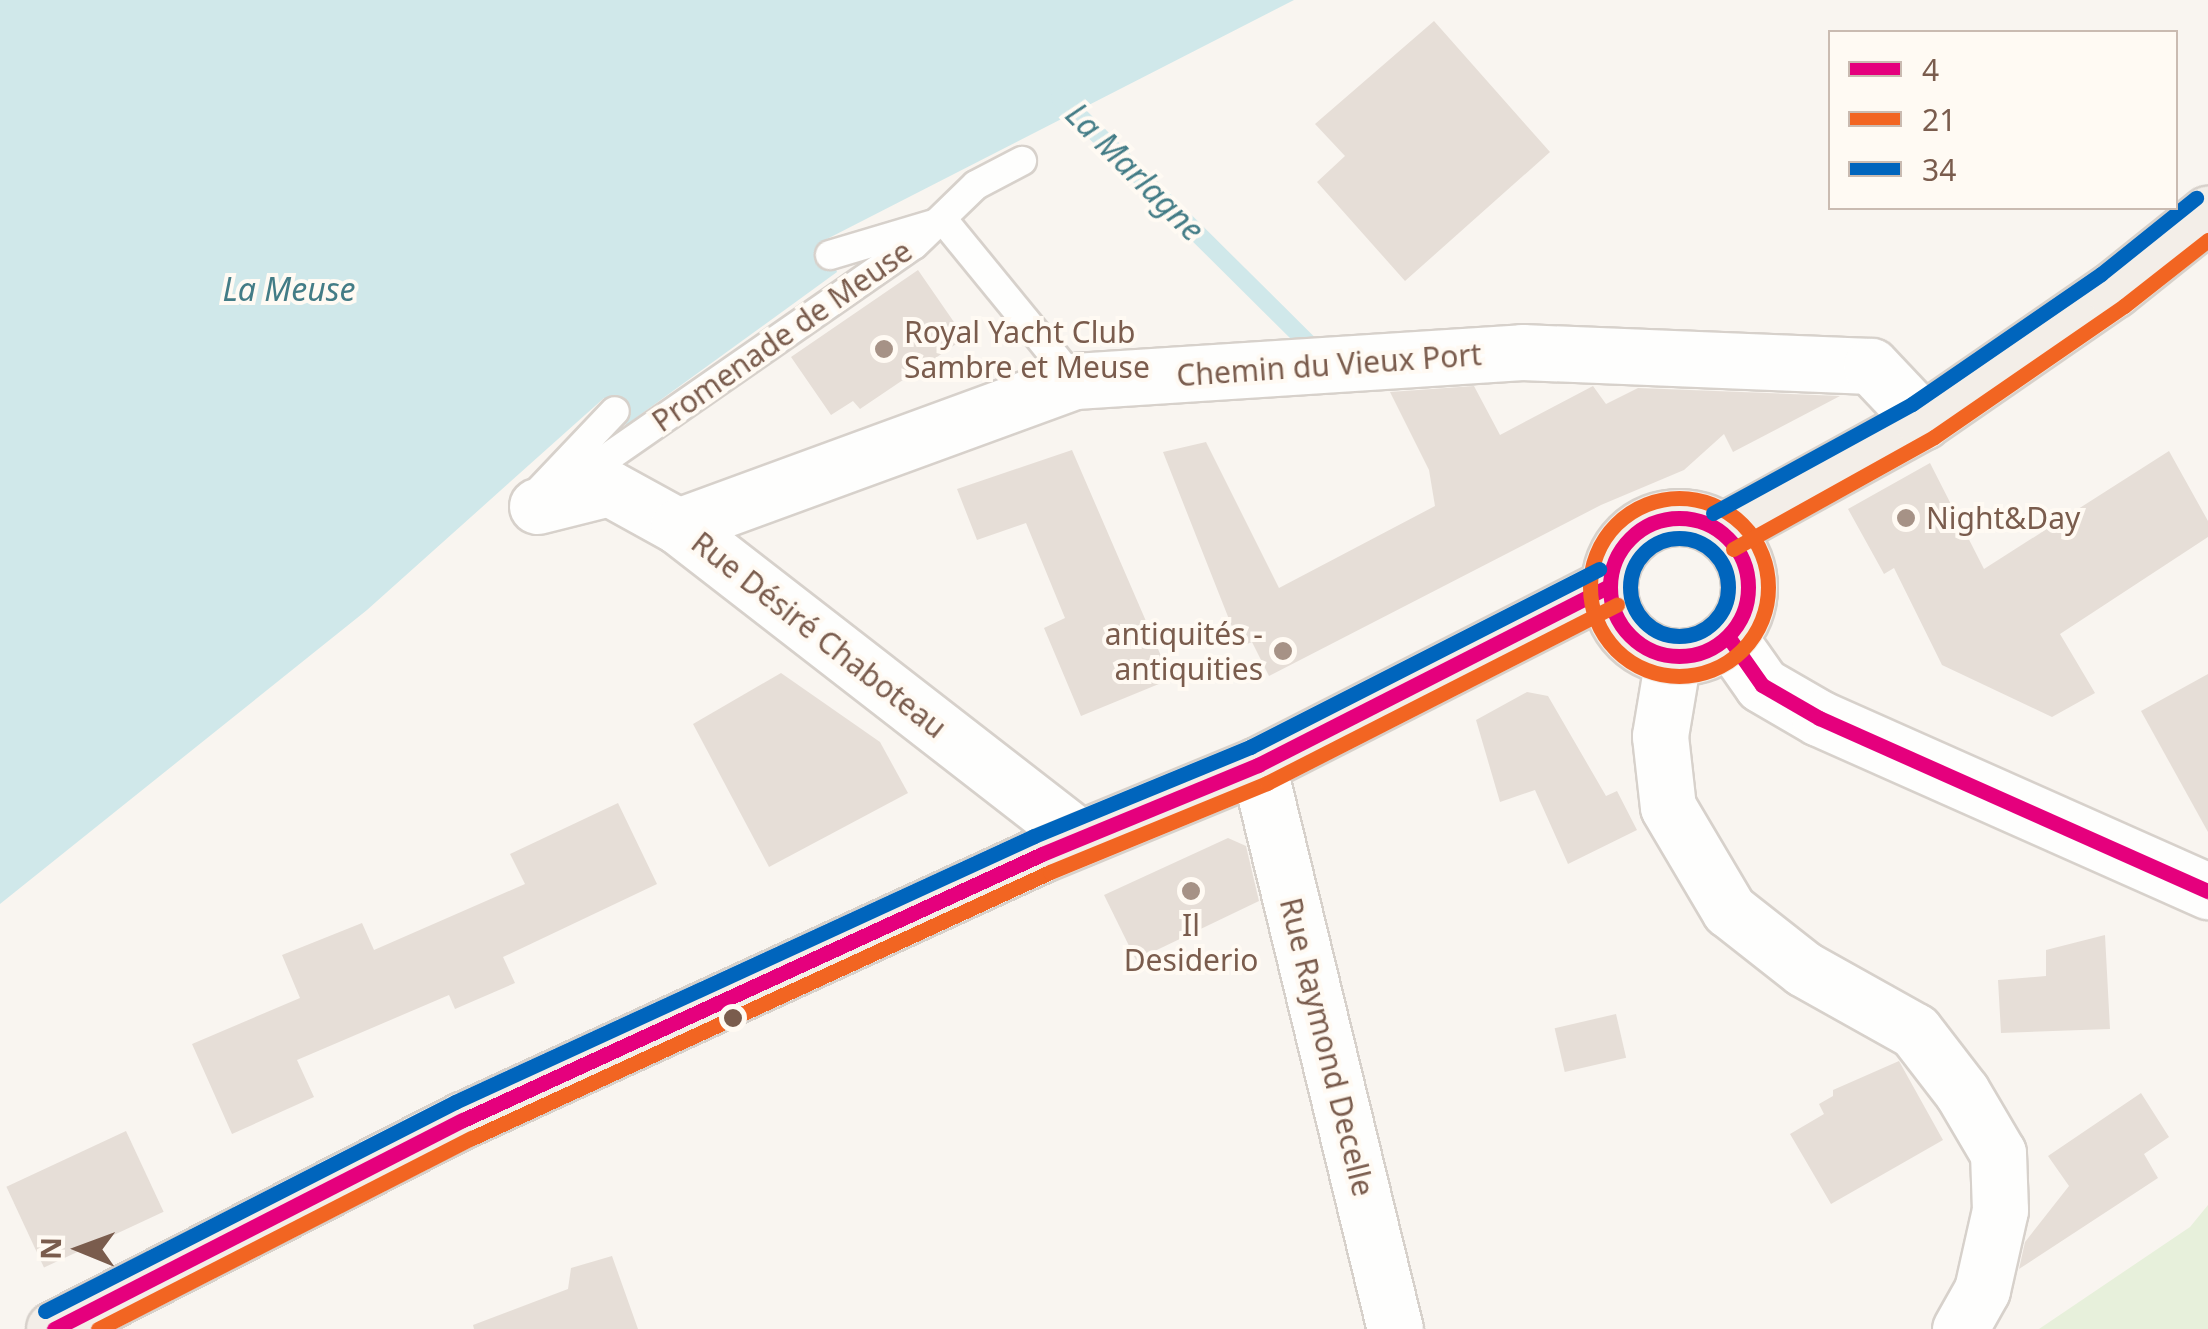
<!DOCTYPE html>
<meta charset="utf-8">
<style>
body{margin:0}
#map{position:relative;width:2208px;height:1329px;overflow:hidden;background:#f9f5f0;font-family:"Noto Sans",sans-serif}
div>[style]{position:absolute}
.green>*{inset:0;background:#e7f0db}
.water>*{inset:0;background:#d0e8ea}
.stream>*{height:18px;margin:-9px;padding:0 9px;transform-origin:9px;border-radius:9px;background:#d0e8ea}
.building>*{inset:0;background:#e6ded7;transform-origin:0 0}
.roads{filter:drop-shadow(2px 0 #d7d1cb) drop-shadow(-2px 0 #d7d1cb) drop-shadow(0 2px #d7d1cb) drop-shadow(0 -2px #d7d1cb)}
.lane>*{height:28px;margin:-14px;padding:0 14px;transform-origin:14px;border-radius:14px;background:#fefefd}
.street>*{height:55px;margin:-27.5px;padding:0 27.5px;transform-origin:27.5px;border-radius:27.5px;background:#fefefd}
.secondary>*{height:55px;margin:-27.5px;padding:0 27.5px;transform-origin:27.5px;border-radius:27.5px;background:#fefefd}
.primary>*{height:55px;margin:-27.5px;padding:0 27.5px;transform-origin:27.5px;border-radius:27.5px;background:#f3eee8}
.primary>.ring{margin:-27.5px;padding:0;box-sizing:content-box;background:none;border:55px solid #f3eee8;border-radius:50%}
.bus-1>*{height:15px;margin:-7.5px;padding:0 7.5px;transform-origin:7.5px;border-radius:7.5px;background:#e5007d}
.bus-1>.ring{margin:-7.5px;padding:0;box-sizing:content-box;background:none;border:15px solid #e5007d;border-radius:50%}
.bus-2>*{height:15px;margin:-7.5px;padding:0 7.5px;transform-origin:7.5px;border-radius:7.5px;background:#f26522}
.bus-2>.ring{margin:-7.5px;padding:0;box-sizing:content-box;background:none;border:15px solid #f26522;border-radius:50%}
.bus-3>*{height:15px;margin:-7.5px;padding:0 7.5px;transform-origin:7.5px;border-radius:7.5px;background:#0065bd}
.bus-3>.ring{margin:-7.5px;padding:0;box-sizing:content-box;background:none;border:15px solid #0065bd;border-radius:50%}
.dots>*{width:28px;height:28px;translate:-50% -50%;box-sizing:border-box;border:5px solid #fffaf3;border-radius:50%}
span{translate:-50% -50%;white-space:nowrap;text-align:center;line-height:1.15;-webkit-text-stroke:8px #fffaf3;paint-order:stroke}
.poi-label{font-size:30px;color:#7a5c4d}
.left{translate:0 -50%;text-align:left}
.right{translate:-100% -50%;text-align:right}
.street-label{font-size:30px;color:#7a5c4d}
.water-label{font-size:32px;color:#437c86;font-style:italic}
.legend{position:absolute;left:1828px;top:30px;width:350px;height:180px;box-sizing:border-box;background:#fffaf3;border:2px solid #cabbb1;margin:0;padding:12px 18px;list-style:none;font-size:30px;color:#7a5c4d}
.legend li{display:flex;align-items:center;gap:20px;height:50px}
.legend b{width:50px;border:2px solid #cabbb1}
.north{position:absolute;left:30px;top:1199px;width:100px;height:100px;-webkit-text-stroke:8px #fffaf3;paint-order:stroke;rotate:271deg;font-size:28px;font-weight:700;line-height:40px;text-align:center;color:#7a5c4d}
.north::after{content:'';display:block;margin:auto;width:35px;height:45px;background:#7a5c4d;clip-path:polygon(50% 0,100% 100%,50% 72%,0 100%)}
</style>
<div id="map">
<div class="green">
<i style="clip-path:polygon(2208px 1205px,2208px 1329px,2039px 1329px,2190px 1227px)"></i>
</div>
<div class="water">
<i style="clip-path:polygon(0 0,1294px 0,825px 240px,837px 272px,626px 425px,604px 398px,367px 610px,0 904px)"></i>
</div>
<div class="stream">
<i style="left:1060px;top:97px;width:349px;rotate:44.8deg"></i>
</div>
<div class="building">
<i style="clip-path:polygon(1434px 21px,1550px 152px,1405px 281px,1317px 182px,1345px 156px,1315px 124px)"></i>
<i style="clip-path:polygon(918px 270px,965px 338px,860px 409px,853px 401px,831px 415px,791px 357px)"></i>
<i style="clip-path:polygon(1474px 386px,1500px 435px,1593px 386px,1606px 404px,1638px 388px,1840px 396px,1733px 452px,1724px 434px,1684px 470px,1601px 505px,1269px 676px,1252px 642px,1240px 647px,1163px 452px,1206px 442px,1279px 588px,1435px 506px,1429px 470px,1390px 392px)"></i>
<i style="clip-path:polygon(1072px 450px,1171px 679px,1081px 716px,1044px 628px,1065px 618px,1026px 523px,977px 540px,957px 489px)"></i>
<i style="clip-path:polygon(2169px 451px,2208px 521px,2208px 537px,2060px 634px,2095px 693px,2052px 717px,1942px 665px,1894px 568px,1884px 574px,1848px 509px,1930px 463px,1984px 569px)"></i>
<i style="clip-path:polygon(781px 673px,880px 742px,908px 793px,769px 867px,693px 724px)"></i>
<i style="clip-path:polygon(2208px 674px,2208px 832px,2141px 711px)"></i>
<i style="clip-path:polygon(1527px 692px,1548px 696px,1606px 796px,1617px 791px,1637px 830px,1568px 864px,1535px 790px,1500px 802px,1476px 720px)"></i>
<i style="clip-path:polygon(618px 803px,657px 884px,503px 957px,515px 983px,455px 1009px,449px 995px,297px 1060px,314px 1097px,232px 1134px,192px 1044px,300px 998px,282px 955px,362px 923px,374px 950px,525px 884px,510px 854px)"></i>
<i style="clip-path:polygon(1228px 838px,1246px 846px,1259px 901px,1136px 960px,1104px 895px)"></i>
<i style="clip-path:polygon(2105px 935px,2110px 1029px,2001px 1033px,1998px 980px,2046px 976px,2046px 950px)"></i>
<i style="left:1616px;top:1014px;width:45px;height:63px;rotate:77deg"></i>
<i style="clip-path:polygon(1899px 1061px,1943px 1140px,1831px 1204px,1790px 1134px,1824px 1114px,1819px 1104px,1833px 1096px,1833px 1090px)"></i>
<i style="clip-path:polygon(2141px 1093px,2169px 1137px,2144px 1154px,2158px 1178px,2019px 1269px,2025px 1242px,2069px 1186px,2048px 1156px)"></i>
<i style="left:126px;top:1131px;width:89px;height:132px;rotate:65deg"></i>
<i style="clip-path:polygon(612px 1256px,638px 1329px,474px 1329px,473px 1325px,568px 1289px,571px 1268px)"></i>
</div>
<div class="roads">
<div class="lane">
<i style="left:830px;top:255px;width:119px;rotate:-16.6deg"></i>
<i style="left:944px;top:221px;width:207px;rotate:50.7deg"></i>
<i style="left:571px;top:483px;width:417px;rotate:-34.8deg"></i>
<i style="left:914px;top:245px;width:86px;rotate:-44.1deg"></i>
<i style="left:976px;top:185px;width:52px;rotate:-27.6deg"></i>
<i style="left:539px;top:491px;width:110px;rotate:-46.5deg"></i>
</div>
<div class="street">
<i style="left:537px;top:506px;width:74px;rotate:-14deg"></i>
<i style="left:609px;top:488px;width:79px;rotate:28.8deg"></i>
<i style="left:678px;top:526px;width:509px;rotate:37.82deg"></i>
<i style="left:678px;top:526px;width:423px;rotate:-20.1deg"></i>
<i style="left:1075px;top:381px;width:448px;rotate:-3.7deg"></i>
<i style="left:1522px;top:352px;width:349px;rotate:2.3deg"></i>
<i style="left:1871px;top:366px;width:76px;rotate:46.6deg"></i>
<i style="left:1673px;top:658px;width:79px;rotate:99.5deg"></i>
<i style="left:1660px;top:736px;width:71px;rotate:83.6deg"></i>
<i style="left:1668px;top:807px;width:120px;rotate:59.4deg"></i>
<i style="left:1729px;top:910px;width:95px;rotate:38.2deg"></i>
<i style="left:1804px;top:969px;width:127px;rotate:29.2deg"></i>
<i style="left:1915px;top:1031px;width:77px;rotate:52.4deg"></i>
<i style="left:1962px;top:1092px;width:71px;rotate:59.5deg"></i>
<i style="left:1998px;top:1153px;width:57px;rotate:88deg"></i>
<i style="left:2000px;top:1210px;width:82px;rotate:102.7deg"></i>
<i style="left:1982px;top:1290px;width:45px;rotate:119.4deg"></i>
<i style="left:1258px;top:765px;width:580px;rotate:76.35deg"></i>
</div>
<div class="secondary">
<i style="left:1729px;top:638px;width:57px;rotate:54.9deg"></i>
<i style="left:1762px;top:685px;width:66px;rotate:30.1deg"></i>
<i style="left:1819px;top:718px;width:426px;rotate:24deg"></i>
</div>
<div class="primary">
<i class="ring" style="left:1609px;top:517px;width:85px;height:85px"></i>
<i style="left:1723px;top:531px;width:228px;rotate:-28.8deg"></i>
<i style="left:1923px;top:421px;width:231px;rotate:-34.6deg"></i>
<i style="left:2113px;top:290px;width:122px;rotate:-38.7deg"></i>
<i style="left:54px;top:1329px;width:459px;rotate:-27.1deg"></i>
<i style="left:463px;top:1120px;width:637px;rotate:-24.67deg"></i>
<i style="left:1042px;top:854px;width:234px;rotate:-22.4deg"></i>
<i style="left:1258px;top:765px;width:393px;rotate:-27deg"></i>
</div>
</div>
<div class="bus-1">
<i class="ring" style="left:1610px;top:518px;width:123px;height:123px"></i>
<i style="left:1729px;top:638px;width:57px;rotate:54.9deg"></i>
<i style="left:1762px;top:685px;width:66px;rotate:30.1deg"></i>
<i style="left:1819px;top:718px;width:426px;rotate:24deg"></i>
<i style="left:54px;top:1329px;width:459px;rotate:-27.1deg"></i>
<i style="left:463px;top:1120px;width:637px;rotate:-24.67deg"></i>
<i style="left:1042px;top:854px;width:234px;rotate:-22.4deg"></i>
<i style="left:1258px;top:765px;width:393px;rotate:-27deg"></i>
</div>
<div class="bus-2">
<i class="ring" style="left:1590px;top:498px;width:163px;height:163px"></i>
<i style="left:1733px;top:549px;width:230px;rotate:-29.1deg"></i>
<i style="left:1934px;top:437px;width:231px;rotate:-34.6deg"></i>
<i style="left:2124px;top:306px;width:107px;rotate:-38.2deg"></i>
<i style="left:98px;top:1329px;width:420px;rotate:-27.1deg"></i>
<i style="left:472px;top:1138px;width:636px;rotate:-24.71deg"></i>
<i style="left:1050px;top:872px;width:235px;rotate:-22.3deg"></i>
<i style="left:1267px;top:783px;width:393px;rotate:-27deg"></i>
</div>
<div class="bus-3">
<i style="left:1713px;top:513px;width:227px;rotate:-28.7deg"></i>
<i style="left:1912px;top:404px;width:229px;rotate:-34.5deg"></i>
<i style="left:2101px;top:274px;width:122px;rotate:-38.7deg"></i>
<i class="ring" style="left:1630px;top:538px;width:83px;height:83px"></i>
<i style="left:45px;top:1311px;width:460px;rotate:-27deg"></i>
<i style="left:455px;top:1102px;width:637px;rotate:-24.67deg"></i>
<i style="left:1034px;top:836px;width:234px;rotate:-22.4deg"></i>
<i style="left:1250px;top:747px;width:392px;rotate:-27deg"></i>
</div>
<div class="dots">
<i style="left:884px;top:349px;background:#a69286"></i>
<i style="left:1906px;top:518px;background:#a69286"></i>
<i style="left:1283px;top:651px;background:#a69286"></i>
<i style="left:1191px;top:891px;background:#a69286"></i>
<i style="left:733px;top:1018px;background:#7a5c4d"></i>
</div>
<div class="poi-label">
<span class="left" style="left:904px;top:349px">Royal Yacht Club<br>Sambre et Meuse</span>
<span class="left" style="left:1926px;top:518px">Night&amp;Day</span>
<span class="right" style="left:1263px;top:651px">antiquités -<br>antiquities</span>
<span style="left:1191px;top:942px">Il<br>Desiderio</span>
</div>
<div class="street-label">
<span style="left:782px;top:336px;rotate:-35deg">Promenade de Meuse</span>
<span style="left:1329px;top:365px;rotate:-4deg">Chemin du Vieux Port</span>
<span style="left:819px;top:635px;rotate:38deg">Rue Désiré Chaboteau</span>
<span style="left:1327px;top:1047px;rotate:76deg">Rue Raymond Decelle</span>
</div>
<div class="water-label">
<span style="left:1135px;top:172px;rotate:45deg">La Marlagne</span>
<span style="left:289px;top:289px">La Meuse</span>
</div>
<ul class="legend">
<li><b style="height:12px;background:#e5007d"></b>4</li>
<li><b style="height:12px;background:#f26522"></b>21</li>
<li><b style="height:12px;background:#0065bd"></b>34</li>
</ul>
<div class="north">N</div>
</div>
